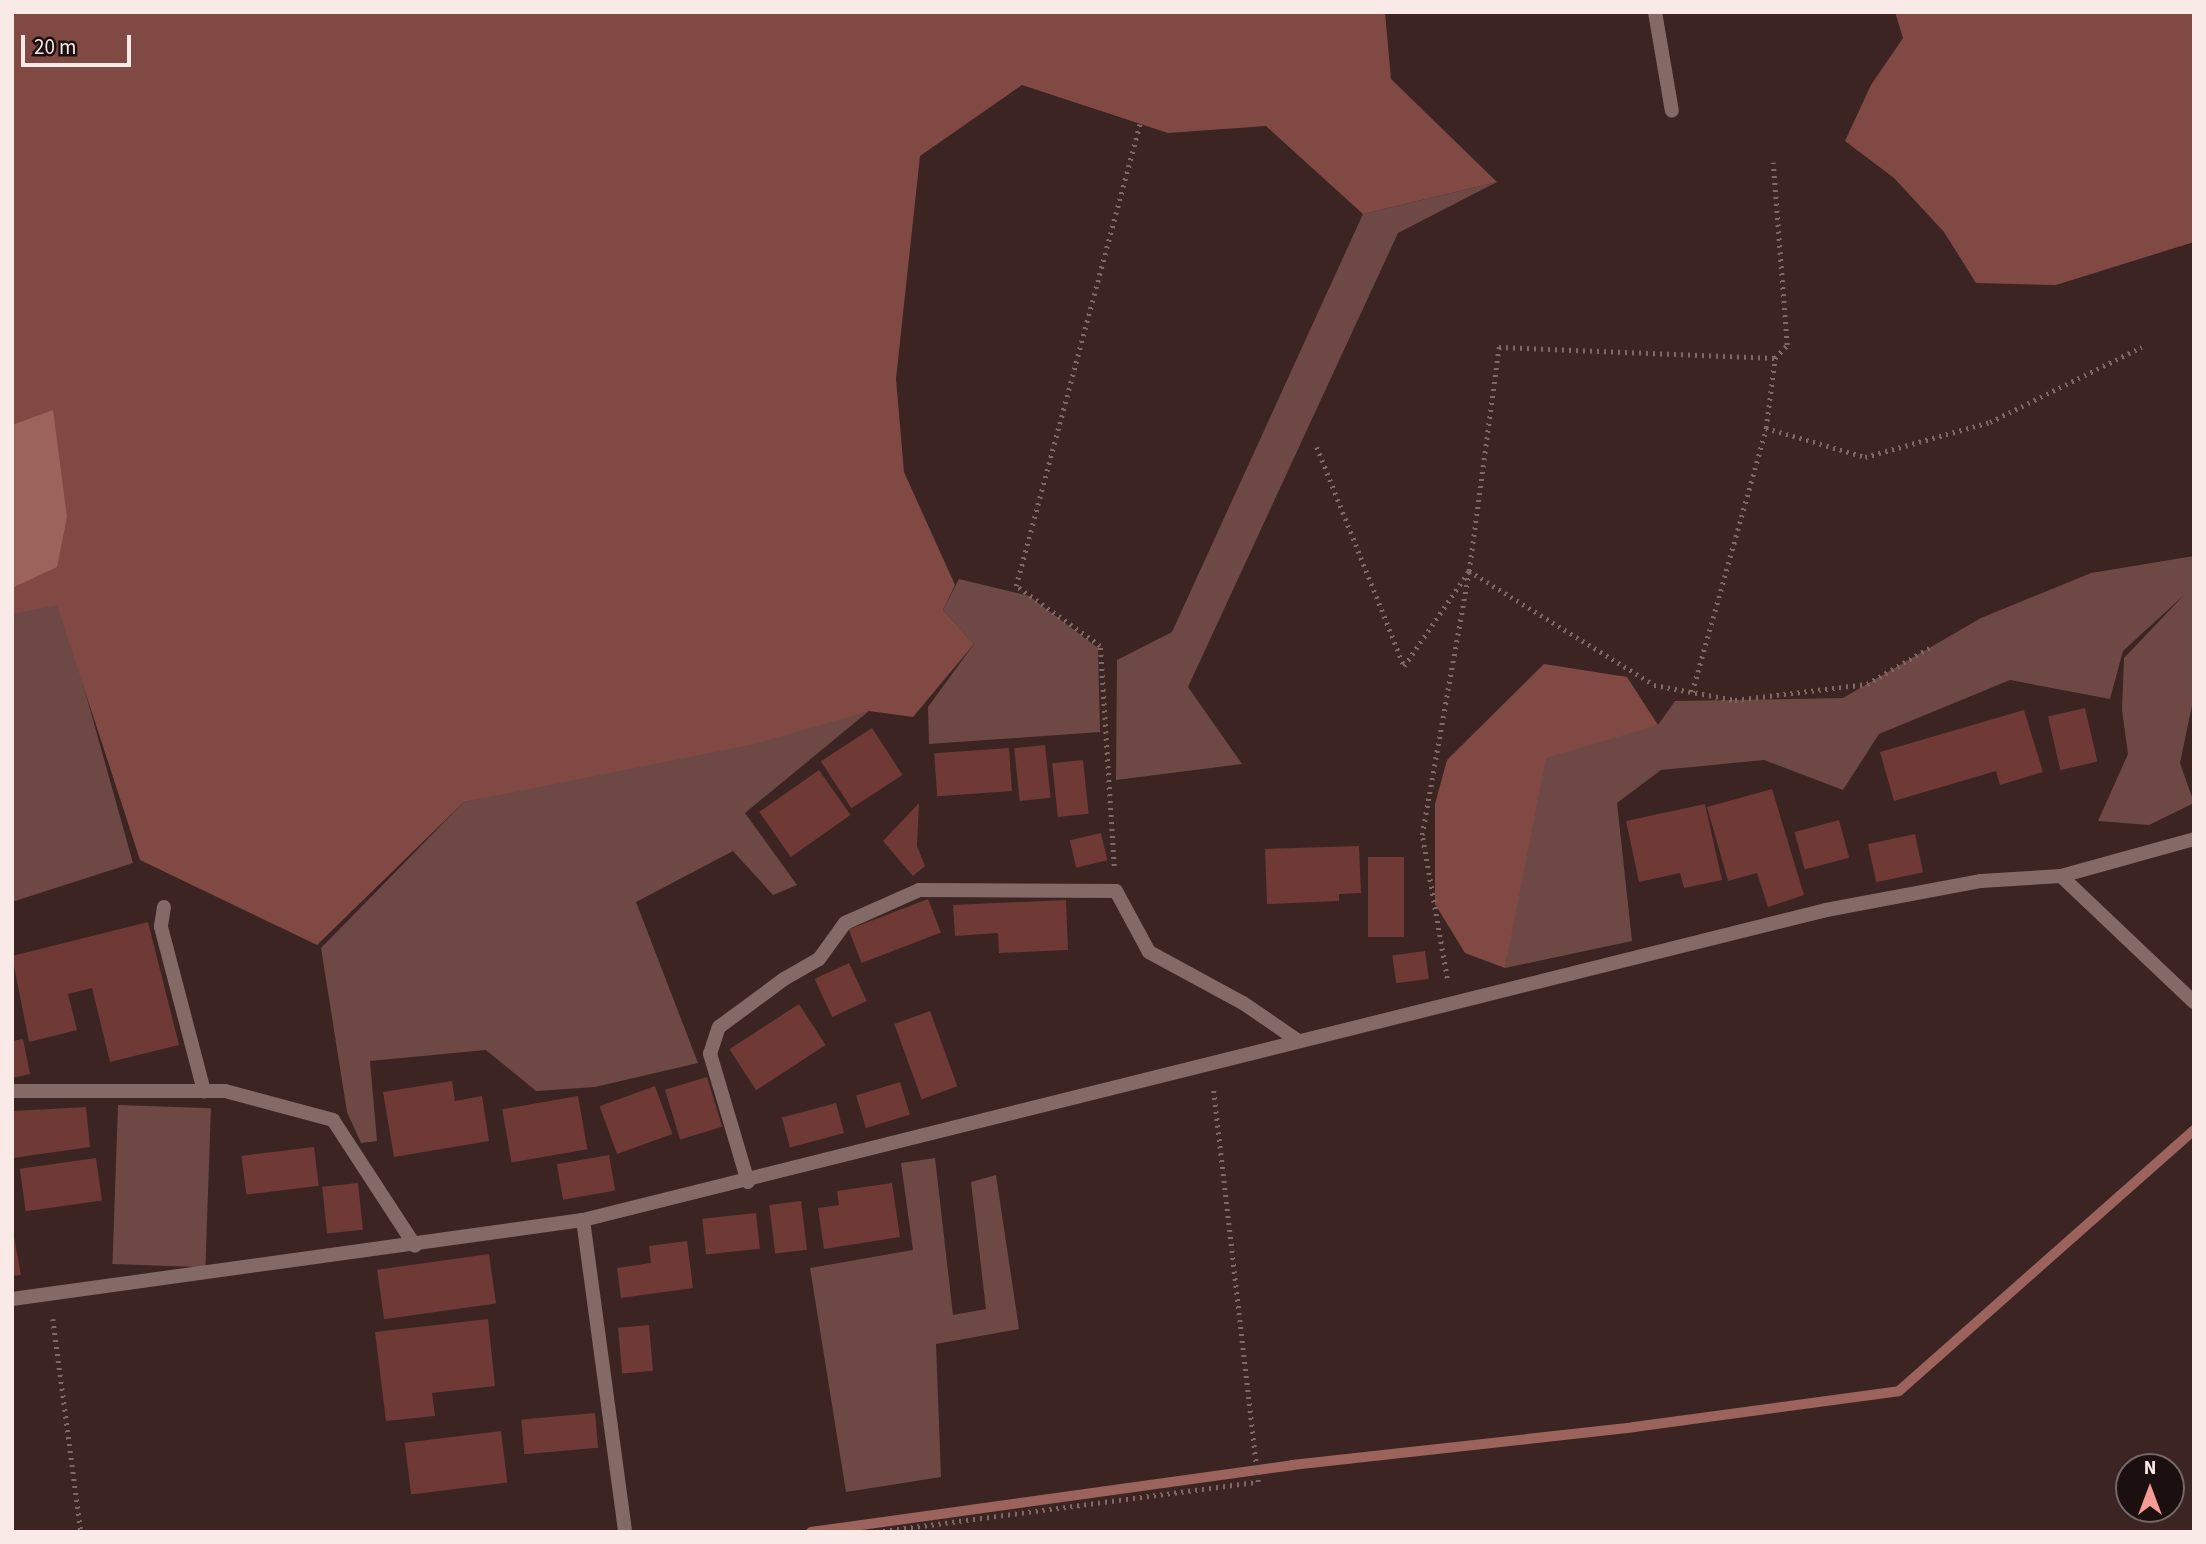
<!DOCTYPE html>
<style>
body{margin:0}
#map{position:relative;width:2206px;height:1544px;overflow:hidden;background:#3b2422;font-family:"Source Sans 3",sans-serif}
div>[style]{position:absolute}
.green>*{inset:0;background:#6e4845;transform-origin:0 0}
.forest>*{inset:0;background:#804944}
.water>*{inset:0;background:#9c625c}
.stream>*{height:10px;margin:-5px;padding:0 5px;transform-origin:5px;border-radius:5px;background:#9c625c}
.building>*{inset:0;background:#6f3935;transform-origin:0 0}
.path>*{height:4.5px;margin-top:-2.25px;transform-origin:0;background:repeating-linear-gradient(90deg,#7e6967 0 2px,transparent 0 7px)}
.lane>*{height:14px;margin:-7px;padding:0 7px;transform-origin:7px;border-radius:7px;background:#846a67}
.street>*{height:14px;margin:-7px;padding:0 7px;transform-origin:7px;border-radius:7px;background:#846a67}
span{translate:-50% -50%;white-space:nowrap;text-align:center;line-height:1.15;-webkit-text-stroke:5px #1b100f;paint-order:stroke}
.frame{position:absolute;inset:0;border:14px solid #f9e9e7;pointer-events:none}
.north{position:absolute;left:2115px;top:1453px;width:70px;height:70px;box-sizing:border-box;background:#1b100f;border:2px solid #746765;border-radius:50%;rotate:0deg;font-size:19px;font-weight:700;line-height:28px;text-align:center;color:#f9e9e7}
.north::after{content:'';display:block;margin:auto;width:24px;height:32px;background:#f59c94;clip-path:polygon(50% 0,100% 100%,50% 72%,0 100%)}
.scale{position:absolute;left:21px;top:35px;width:110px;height:32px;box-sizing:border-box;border:4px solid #f9e9e7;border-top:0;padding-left:9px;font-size:21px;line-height:24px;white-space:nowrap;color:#f9e9e7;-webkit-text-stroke:5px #1b100f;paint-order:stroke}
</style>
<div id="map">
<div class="green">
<i style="clip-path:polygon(1497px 182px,1398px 233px,1188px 687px,1242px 764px,1116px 780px,1117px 660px,1172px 632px,1363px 214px)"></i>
<i style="clip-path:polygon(2194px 556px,2194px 696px,2180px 763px,2194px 803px,2149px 825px,2098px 821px,2128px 754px,2122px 710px,2124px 658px,2184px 595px,2123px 651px,2110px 699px,2010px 680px,1879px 734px,1843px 790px,1764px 760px,1661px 770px,1617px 803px,1632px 941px,1505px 968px,1542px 750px,1658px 725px,1675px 701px,1843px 698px,1981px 618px,2091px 573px)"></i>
<i style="clip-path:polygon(959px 579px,1029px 596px,1098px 648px,1100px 732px,929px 744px,928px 707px,974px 644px,943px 610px)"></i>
<i style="clip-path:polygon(59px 598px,133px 863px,12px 902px,12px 610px)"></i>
<i style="clip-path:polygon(869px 711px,745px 813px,797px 885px,773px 895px,733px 851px,636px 902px,698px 1063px,595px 1087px,536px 1091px,486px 1050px,370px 1061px,377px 1141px,361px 1143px,347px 1112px,321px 948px,464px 802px)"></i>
<i style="left:118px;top:1105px;width:93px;height:159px;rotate:2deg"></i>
<i style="clip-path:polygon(935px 1158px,953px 1315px,986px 1309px,971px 1182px,996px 1175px,1019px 1329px,936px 1344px,941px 1477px,846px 1492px,810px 1268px,913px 1250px,901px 1163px)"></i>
</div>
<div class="forest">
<i style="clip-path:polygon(12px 12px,1385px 12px,1391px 79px,1497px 182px,1363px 214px,1266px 126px,1168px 133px,1022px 85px,920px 156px,896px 379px,904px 472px,955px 585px,943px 610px,974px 644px,913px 717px,869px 711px,754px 744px,464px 802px,317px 945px,140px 860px,57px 605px,12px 614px)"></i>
<i style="clip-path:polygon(1895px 12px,2194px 12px,2194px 242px,2056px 285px,1976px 283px,1944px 232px,1894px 178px,1845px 141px,1871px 85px,1903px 38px)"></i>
<i style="clip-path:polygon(1544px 664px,1627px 677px,1658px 725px,1546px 758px,1505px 968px,1465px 953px,1435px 904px,1435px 804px,1447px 760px)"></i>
</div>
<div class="water">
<i style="clip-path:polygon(53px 410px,67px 517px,57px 567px,12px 588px,12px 425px)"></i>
</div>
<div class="stream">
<i style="left:811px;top:1532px;width:486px;rotate:-7.9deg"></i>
<i style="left:1292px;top:1465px;width:344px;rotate:-6.3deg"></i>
<i style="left:1634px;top:1427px;width:267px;rotate:-7.7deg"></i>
<i style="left:1899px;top:1391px;width:394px;rotate:-41.5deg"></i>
</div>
<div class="building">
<i style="left:2085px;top:708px;width:55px;height:38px;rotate:77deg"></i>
<i style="clip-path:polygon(2024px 710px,2043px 772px,2000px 785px,1996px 771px,1894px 801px,1880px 752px)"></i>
<i style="left:872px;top:728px;width:56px;height:61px;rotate:57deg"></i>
<i style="left:1045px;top:745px;width:53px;height:31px;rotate:84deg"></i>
<i style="left:1009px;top:748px;width:43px;height:75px;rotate:86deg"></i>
<i style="left:1083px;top:760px;width:54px;height:31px;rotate:84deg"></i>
<i style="left:819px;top:770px;width:55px;height:73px;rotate:55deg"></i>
<i style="clip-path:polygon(1772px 789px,1804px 895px,1768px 907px,1757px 873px,1728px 881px,1707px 807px)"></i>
<i style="clip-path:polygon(919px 803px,917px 846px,925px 866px,913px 876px,883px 841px)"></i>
<i style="clip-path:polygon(1705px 804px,1722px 880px,1684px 888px,1680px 873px,1639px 882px,1626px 821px)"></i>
<i style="left:1839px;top:820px;width:39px;height:46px;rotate:75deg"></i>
<i style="left:1101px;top:833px;width:28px;height:32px;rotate:77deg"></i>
<i style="left:1915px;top:834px;width:39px;height:48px;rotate:78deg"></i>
<i style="clip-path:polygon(1359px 846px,1361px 893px,1339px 894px,1339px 901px,1267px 904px,1265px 849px)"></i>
<i style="left:1368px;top:857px;width:36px;height:80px"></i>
<i style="left:928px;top:899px;width:36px;height:85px;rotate:69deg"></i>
<i style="clip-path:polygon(1066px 900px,1068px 950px,999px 953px,998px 933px,955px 936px,953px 905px)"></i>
<i style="clip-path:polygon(148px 922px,179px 1045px,110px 1062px,92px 988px,68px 994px,77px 1030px,29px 1042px,12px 956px)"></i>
<i style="left:1425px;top:951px;width:28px;height:33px;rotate:82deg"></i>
<i style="left:849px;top:963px;width:42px;height:38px;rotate:65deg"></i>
<i style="left:799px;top:1004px;width:49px;height:83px;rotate:57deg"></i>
<i style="left:930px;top:1011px;width:80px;height:38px;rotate:70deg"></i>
<i style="clip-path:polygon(23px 1039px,30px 1074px,12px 1078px,12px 1041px)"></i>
<i style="left:707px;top:1077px;width:52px;height:44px;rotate:73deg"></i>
<i style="clip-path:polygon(452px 1081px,455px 1101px,482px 1096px,489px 1141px,394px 1157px,383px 1092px)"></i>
<i style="left:900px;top:1082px;width:34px;height:46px;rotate:73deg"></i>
<i style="left:655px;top:1086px;width:51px;height:59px;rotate:70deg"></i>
<i style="left:578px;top:1096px;width:54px;height:77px;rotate:80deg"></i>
<i style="left:836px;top:1103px;width:31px;height:56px;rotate:75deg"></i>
<i style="clip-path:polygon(86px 1107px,90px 1147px,13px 1158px,12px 1111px)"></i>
<i style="left:314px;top:1147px;width:39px;height:73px;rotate:83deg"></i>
<i style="left:609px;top:1155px;width:36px;height:53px;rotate:80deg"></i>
<i style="left:96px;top:1158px;width:43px;height:77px;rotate:82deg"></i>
<i style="left:358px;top:1183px;width:47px;height:36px;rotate:84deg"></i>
<i style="clip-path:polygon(892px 1183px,900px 1237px,824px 1249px,818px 1208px,839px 1205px,837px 1191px)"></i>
<i style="left:801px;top:1201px;width:49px;height:32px;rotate:83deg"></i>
<i style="left:756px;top:1213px;width:36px;height:54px;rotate:84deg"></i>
<i style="clip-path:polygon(12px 1226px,21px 1275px,12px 1276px)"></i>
<i style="clip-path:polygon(687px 1241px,693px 1288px,621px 1298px,617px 1268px,651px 1263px,649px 1246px)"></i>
<i style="left:489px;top:1254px;width:50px;height:113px;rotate:82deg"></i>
<i style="clip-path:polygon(488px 1319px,495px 1386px,432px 1393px,435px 1416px,386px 1421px,375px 1332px)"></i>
<i style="left:649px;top:1325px;width:46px;height:31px;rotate:85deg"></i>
<i style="left:595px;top:1413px;width:35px;height:74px;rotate:85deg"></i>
<i style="left:501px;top:1431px;width:52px;height:97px;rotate:83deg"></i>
</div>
<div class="path">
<i style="left:1766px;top:428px;width:103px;rotate:16.3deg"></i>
<i style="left:1865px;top:457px;width:130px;rotate:-15.6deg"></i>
<i style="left:1990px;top:422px;width:169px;rotate:-26.3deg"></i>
<i style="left:1317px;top:447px;width:236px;rotate:68.3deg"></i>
<i style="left:1404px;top:666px;width:115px;rotate:-55.6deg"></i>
<i style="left:1469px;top:571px;width:217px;rotate:31.6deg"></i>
<i style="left:1654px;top:685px;width:82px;rotate:10.5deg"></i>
<i style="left:1735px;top:700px;width:133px;rotate:-6.9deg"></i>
<i style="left:1867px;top:684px;width:72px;rotate:-30.1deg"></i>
<i style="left:1692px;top:692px;width:274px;rotate:-74.3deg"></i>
<i style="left:1766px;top:428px;width:71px;rotate:-82.7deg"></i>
<i style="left:1114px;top:866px;width:220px;rotate:-93.6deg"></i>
<i style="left:1100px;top:646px;width:103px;rotate:-144.5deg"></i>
<i style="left:1016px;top:586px;width:478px;rotate:-75deg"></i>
<i style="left:1447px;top:978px;width:145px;rotate:-99.9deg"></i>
<i style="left:1422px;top:835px;width:268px;rotate:-79.9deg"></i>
<i style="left:1469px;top:571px;width:226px;rotate:-82.4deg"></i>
<i style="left:1499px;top:347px;width:276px;rotate:2.3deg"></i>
<i style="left:1775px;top:358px;width:18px;rotate:-47deg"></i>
<i style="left:1787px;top:345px;width:183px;rotate:-94.4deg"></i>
<i style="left:53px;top:1319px;width:215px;rotate:82.5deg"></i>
<i style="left:876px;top:1532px;width:385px;rotate:-7.5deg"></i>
<i style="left:1258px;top:1482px;width:398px;rotate:-96.5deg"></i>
</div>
<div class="lane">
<i style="left:164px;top:907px;width:20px;rotate:99deg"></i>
<i style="left:161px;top:927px;width:170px;rotate:75.3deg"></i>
</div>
<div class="street">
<i style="left:1655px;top:12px;width:100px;rotate:80.3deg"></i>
<i style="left:2061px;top:876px;width:183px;rotate:43.5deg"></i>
<i style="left:12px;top:1091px;width:213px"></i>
<i style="left:225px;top:1091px;width:112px;rotate:15deg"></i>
<i style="left:333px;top:1120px;width:150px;rotate:56.9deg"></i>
<i style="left:748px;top:1182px;width:134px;rotate:-106.5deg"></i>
<i style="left:710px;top:1054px;width:28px;rotate:-72deg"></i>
<i style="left:719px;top:1027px;width:81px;rotate:-36.4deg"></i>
<i style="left:784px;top:979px;width:40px;rotate:-29.7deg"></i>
<i style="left:819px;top:959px;width:44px;rotate:-54.2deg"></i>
<i style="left:845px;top:923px;width:81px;rotate:-24deg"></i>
<i style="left:919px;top:890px;width:197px;rotate:0.3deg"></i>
<i style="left:1116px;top:891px;width:69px;rotate:61.6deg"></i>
<i style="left:1149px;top:952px;width:107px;rotate:28.5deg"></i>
<i style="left:1243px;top:1003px;width:65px;rotate:34.4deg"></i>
<i style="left:583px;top:1220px;width:315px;rotate:82.3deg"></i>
<i style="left:12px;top:1299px;width:576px;rotate:-7.88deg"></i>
<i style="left:583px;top:1220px;width:1281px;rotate:-14deg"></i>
<i style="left:1826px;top:910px;width:158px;rotate:-10.6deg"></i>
<i style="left:1981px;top:881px;width:80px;rotate:-3.6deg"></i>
<i style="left:2061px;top:876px;width:138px;rotate:-15.5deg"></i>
</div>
<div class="frame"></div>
<div class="north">N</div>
<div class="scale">20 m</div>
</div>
